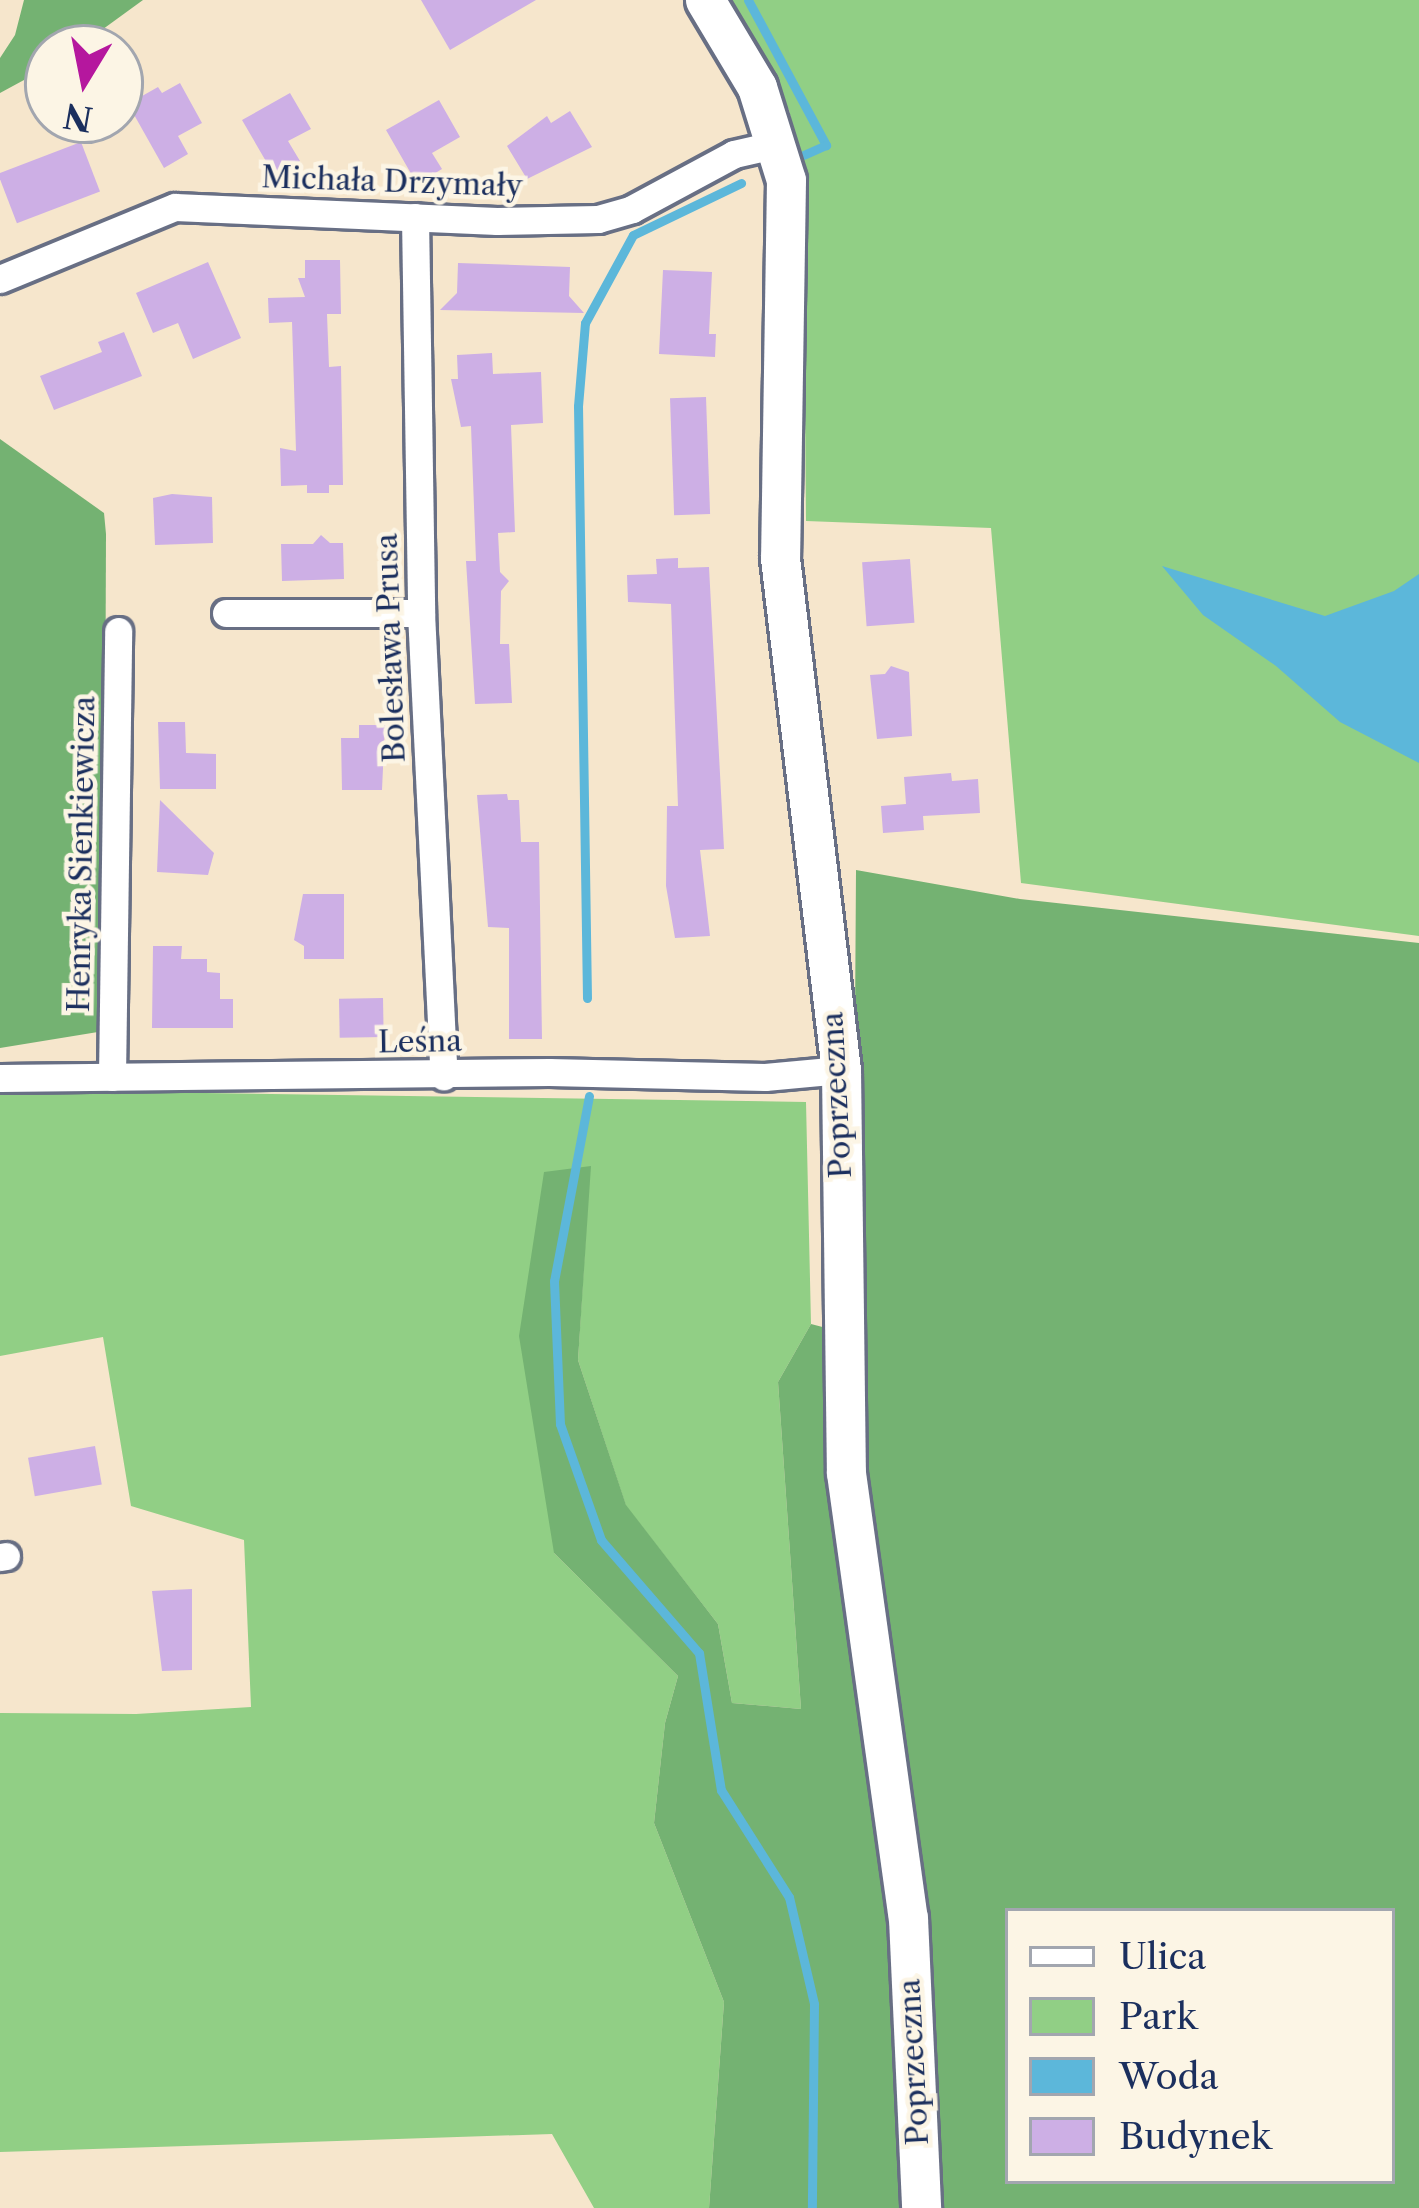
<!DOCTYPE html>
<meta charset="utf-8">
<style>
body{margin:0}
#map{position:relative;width:1419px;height:2208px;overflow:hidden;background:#f6e6cc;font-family:"Libre Caslon Text",serif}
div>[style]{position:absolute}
.green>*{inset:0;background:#91cf85}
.forest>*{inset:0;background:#74b272}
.water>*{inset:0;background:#5cb7da}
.stream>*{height:9px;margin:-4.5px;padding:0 4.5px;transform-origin:4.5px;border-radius:4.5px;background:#5cb7da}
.building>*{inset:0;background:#cdafe5;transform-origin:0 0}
.roads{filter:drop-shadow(3px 0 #686f84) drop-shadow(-3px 0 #686f84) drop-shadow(0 3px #686f84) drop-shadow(0 -3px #686f84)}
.street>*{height:27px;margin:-13.5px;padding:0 13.5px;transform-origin:13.5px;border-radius:13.5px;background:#fff}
.secondary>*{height:39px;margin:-19.5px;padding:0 19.5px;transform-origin:19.5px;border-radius:19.5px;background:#fff}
span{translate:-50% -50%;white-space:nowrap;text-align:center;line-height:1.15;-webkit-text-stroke:9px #fcf5e5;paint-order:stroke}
.street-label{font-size:30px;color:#1b2f5e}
.legend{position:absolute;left:1005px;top:1908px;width:390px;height:276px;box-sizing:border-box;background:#fcf5e5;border:3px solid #a2a6af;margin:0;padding:15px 21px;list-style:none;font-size:36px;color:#1b2f5e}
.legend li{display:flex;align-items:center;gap:24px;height:60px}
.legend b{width:60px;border:3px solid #a2a6af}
.north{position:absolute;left:24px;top:24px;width:120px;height:120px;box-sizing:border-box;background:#fcf5e5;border:3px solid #a2a6af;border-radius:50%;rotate:190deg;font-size:33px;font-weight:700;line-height:48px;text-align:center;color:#1b2f5e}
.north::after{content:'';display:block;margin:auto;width:42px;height:54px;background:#b5179e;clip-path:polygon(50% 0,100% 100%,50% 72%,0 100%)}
</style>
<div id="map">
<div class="green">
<i style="clip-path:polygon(723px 0,1419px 0,1419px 936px,1021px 883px,991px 528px,806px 521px,803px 173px,789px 110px)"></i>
<i style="clip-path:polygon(0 1090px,806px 1102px,811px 1324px,778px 1382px,801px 1709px,732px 1703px,718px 1624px,626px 1506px,578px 1360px,590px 1166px,554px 1553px,678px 1676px,665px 1723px,654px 1823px,724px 2002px,709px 2208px,594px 2208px,552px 2134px,0 2152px,0 1713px,136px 1714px,251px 1707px,244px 1540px,131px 1506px,103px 1337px,0 1356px)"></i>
</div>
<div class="forest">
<i style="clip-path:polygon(24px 0,143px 0,77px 48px,48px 48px,48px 67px,0 93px,0 58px,15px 35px)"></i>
<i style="clip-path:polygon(0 439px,104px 513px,106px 534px,104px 1031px,0 1048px)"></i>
<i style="clip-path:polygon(evenodd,856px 870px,1020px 899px,1419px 943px,1419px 2208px,709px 2208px,724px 2002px,654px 1823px,665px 1723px,678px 1676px,554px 1553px,519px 1336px,544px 1172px,591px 1166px,578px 1360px,626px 1505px,718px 1624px,732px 1703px,801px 1709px,778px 1382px,811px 1324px,853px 1335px,856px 870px,1008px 1911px,1392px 1911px,1392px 2181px,1008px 2181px,1008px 1911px)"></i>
</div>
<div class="water">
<i style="clip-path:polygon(1162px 566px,1325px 616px,1394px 591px,1419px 574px,1419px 763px,1340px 722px,1276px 666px,1203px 615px)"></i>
</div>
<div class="stream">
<i style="left:748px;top:0;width:165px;rotate:61.7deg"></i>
<i style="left:826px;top:145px;width:24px;rotate:156deg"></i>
<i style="left:587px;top:998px;width:592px;rotate:-90.87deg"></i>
<i style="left:578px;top:406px;width:83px;rotate:-85.2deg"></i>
<i style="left:585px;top:323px;width:100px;rotate:-61.4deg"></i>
<i style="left:633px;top:235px;width:120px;rotate:-25.7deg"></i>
<i style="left:589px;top:1096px;width:188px;rotate:100.7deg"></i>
<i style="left:554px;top:1281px;width:143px;rotate:87.6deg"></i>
<i style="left:560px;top:1424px;width:123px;rotate:70.5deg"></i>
<i style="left:601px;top:1540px;width:150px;rotate:49.1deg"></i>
<i style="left:699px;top:1653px;width:139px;rotate:80.9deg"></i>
<i style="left:721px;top:1790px;width:127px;rotate:57.6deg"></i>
<i style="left:789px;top:1897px;width:110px;rotate:76.8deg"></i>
<i style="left:814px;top:2004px;width:204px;rotate:90.6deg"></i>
</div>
<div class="building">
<i style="clip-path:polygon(421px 0,536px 0,450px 50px)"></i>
<i style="clip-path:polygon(180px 83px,202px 123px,178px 136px,188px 154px,164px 168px,128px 104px,158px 87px,162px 93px)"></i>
<i style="clip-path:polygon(290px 93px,311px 129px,288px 141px,300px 161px,274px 175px,242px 120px)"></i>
<i style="clip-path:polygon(439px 100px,460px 137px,432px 153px,442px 169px,417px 184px,386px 130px)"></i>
<i style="clip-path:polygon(570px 111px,592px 147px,527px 179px,507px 146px,547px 116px,551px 123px)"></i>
<i style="left:81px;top:142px;width:53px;height:89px;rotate:69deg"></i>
<i style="clip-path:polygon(305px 260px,340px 260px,341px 314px,327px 314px,329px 367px,341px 366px,343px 485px,329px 485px,329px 493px,307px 493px,307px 485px,281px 486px,280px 448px,296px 451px,292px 322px,269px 323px,268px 298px,305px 297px,298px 278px,305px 278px)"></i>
<i style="clip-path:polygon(208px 262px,241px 338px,193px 359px,178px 323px,153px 333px,136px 293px)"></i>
<i style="clip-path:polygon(458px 263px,570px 267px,569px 296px,584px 313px,440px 310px,457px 293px)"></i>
<i style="clip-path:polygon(663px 270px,712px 272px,709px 334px,716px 334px,715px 357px,659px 354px)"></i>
<i style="clip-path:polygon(124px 332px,142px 376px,54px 410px,40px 376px,102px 352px,98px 342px)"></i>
<i style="clip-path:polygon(492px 353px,493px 374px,541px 372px,543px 423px,511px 425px,515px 532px,498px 533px,500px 572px,509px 581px,501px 591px,500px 644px,509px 644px,512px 703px,475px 704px,466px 561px,476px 561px,471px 426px,461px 427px,451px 379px,458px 379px,457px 355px)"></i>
<i style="left:706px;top:397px;width:117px;height:36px;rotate:88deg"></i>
<i style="clip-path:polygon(172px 494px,212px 497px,213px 543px,155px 545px,153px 498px)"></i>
<i style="clip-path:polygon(321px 535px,330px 543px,343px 543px,344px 579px,282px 581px,281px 544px,313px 544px)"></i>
<i style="clip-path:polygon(678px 558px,678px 568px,709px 567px,724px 849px,700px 850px,710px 936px,675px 938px,666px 886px,667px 806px,678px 806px,671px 604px,628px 602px,627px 575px,657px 574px,656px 559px)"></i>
<i style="left:910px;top:559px;width:64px;height:48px;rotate:86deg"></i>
<i style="clip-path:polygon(891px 666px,909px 672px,912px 736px,877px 739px,870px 675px,885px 674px)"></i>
<i style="clip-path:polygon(158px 722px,185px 722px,186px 753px,216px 754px,216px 789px,160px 789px)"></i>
<i style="clip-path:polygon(359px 725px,385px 725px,382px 790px,342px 790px,341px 738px,359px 738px)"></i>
<i style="clip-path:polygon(951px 773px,952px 781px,978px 779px,980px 813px,923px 816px,924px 830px,883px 833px,881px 806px,906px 804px,904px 777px)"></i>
<i style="clip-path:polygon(507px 794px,508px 800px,519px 800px,521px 842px,539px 842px,542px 1039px,509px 1039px,509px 928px,488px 927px,477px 795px)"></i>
<i style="clip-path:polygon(160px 800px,214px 853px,208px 875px,157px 872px)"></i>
<i style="clip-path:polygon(303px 894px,344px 894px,344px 959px,304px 959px,304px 946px,294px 940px)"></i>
<i style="clip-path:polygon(153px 946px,182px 946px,181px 959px,207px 959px,207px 972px,220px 973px,220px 999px,233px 999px,233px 1028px,152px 1028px)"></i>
<i style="left:383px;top:998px;width:39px;height:44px;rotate:89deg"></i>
<i style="left:95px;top:1446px;width:39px;height:68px;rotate:80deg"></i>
<i style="clip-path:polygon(192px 1589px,192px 1670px,162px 1671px,152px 1591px)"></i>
</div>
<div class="roads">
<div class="street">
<i style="left:415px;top:217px;width:396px;rotate:89.1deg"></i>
<i style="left:421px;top:613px;width:464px;rotate:87.2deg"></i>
<i style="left:0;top:279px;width:189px;rotate:-22.4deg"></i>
<i style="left:175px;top:207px;width:322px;rotate:2.5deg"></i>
<i style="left:497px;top:221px;width:101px;rotate:-1.1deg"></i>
<i style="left:598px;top:219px;width:35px;rotate:-16deg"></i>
<i style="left:632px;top:209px;width:116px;rotate:-28.3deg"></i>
<i style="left:734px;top:154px;width:45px;rotate:-12.8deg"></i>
<i style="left:226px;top:613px;width:195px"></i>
<i style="left:112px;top:1077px;width:446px;rotate:-89.2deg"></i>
<i style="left:0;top:1078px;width:549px;rotate:-0.63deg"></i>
<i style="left:549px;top:1072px;width:216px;rotate:1.3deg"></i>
<i style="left:765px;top:1077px;width:76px;rotate:-5.3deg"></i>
<i style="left:0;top:1557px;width:6px;rotate:-9deg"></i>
</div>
<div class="secondary">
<i style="left:705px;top:0;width:101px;rotate:59.1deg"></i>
<i style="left:757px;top:87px;width:97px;rotate:72.7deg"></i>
<i style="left:786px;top:180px;width:378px;rotate:90.9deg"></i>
<i style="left:780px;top:558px;width:516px;rotate:83.21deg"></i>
<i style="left:841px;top:1070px;width:403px;rotate:89.3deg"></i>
<i style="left:846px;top:1473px;width:449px;rotate:82.1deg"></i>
<i style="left:908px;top:1918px;width:290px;rotate:87.4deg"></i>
</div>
</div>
<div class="street-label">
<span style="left:392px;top:182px;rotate:2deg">Michała Drzymały</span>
<span style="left:391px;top:648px;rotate:-92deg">Bolesława Prusa</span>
<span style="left:82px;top:854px;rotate:-89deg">Henryka Sienkiewicza</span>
<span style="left:420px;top:1042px;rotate:-1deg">Leśna</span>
<span style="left:837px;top:1095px;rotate:-93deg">Poprzeczna</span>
<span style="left:914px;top:2062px;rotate:-93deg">Poprzeczna</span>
</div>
<ul class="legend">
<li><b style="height:15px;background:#fff"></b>Ulica</li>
<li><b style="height:33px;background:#91cf85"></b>Park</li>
<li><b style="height:33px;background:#5cb7da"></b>Woda</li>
<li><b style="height:33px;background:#cdafe5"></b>Budynek</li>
</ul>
<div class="north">N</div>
</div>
